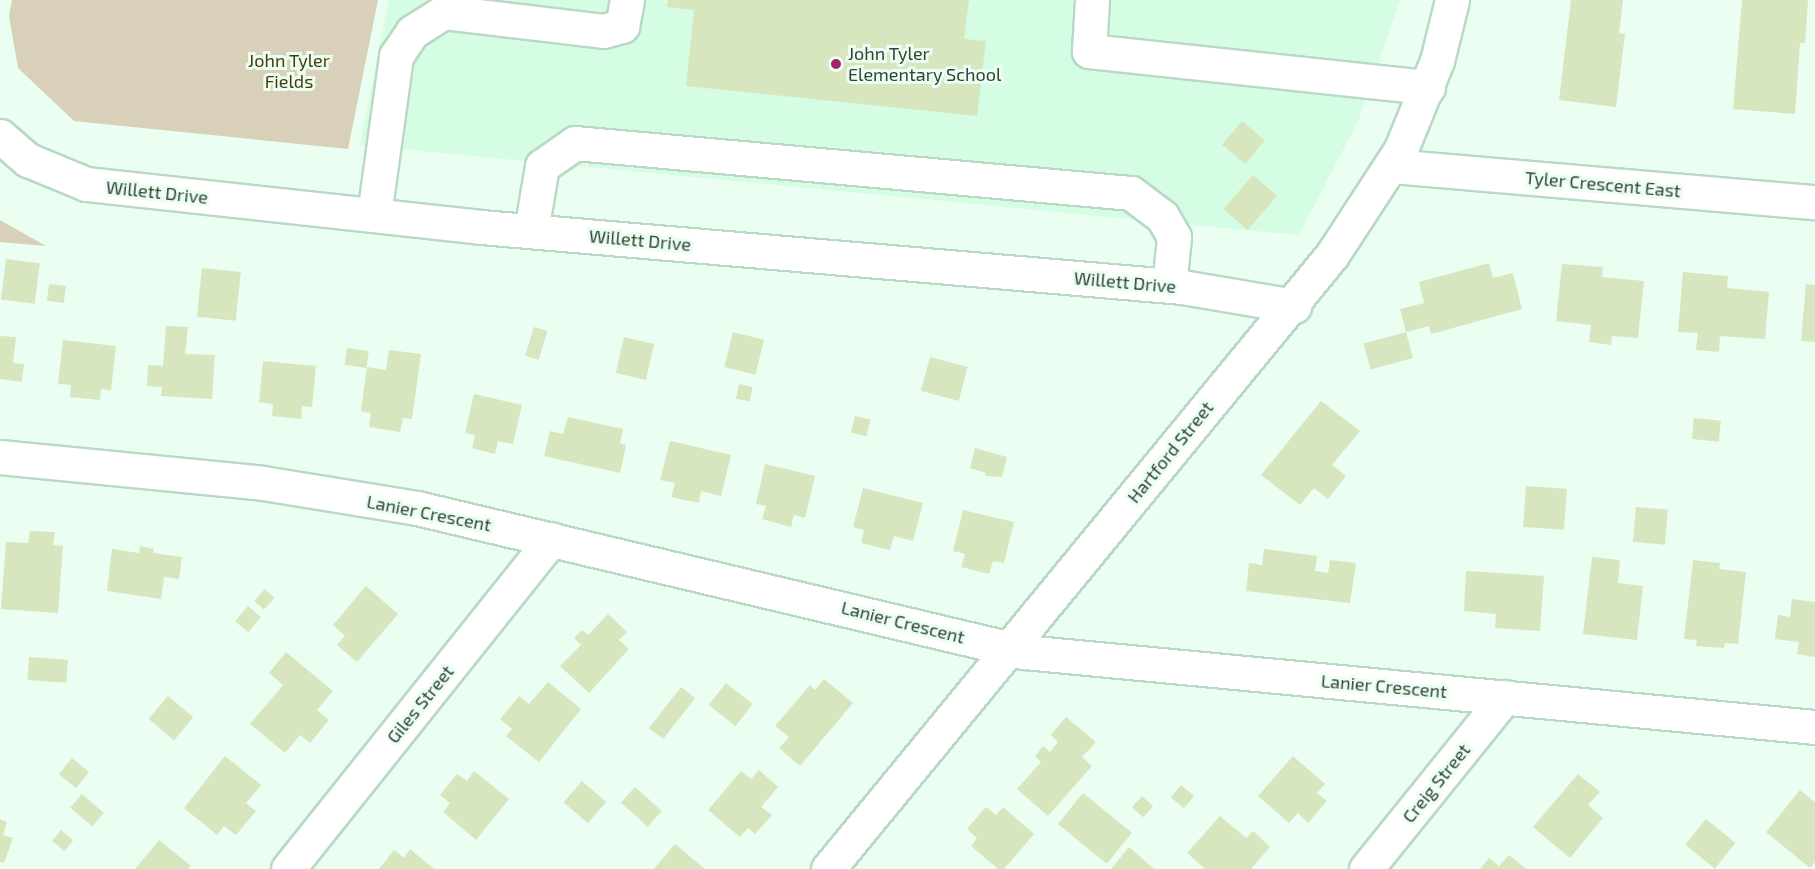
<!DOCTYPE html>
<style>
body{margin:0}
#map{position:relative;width:1815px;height:869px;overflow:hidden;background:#eafef1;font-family:"Exo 2",sans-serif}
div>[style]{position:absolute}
.built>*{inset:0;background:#d4fde3}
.green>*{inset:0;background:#d8d0b8}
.building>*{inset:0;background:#d7e6bf;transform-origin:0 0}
.roads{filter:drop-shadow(2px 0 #b9d9c5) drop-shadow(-2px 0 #b9d9c5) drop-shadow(0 2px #b9d9c5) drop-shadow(0 -2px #b9d9c5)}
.minor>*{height:33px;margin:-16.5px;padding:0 16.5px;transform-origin:16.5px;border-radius:16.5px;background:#fff}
.dots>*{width:16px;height:16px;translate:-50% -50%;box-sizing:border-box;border:3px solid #eafef1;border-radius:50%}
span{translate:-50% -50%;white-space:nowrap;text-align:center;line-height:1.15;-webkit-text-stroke:6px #eafef1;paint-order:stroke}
.poi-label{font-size:18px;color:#344138}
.left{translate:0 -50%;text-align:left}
.park-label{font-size:18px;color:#493a09}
.street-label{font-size:18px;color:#344138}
</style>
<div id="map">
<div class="built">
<i style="clip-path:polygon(389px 0,1400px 0,1358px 121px,1299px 235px,360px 145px)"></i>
</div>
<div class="green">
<i style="clip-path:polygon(12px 0,378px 0,348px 149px,74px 121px,18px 68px,9px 16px)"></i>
<i style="clip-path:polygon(0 220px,46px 246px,0 242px)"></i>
</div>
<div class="building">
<i style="clip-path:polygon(668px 0,969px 0,964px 39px,986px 41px,977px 116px,686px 86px,694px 10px,667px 7px)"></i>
<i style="clip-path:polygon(1571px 0,1623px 0,1619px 33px,1625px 34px,1616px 107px,1559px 100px)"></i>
<i style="clip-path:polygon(1742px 0,1808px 0,1805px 43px,1800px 43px,1795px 114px,1733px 109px)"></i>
<i style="left:1242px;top:121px;width:30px;height:31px;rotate:40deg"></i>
<i style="left:1253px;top:175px;width:32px;height:45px;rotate:41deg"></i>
<i style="left:6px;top:259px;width:34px;height:41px;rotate:7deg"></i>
<i style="clip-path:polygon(1489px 263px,1493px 278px,1513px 273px,1522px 309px,1431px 334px,1429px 326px,1406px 332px,1400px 309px,1424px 303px,1419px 282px)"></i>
<i style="clip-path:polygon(1562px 264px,1603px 267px,1602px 277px,1644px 281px,1638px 338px,1612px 336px,1611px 345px,1589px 342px,1591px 325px,1556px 321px)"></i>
<i style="left:202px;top:268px;width:39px;height:49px;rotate:6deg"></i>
<i style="clip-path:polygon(1683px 272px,1728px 276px,1727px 288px,1769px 292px,1765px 339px,1720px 336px,1719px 352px,1696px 350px,1698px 333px,1678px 332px)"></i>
<i style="left:49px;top:284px;width:17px;height:17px;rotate:7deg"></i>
<i style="clip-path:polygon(1806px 284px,1815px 285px,1815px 342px,1801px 341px)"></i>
<i style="clip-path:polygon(166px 326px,188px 327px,185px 354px,215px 355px,212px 399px,161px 396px,162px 387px,147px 386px,148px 365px,163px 366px)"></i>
<i style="left:534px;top:327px;width:14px;height:30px;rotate:17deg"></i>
<i style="left:733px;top:332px;width:32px;height:36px;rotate:14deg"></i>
<i style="left:1406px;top:332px;width:27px;height:44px;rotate:75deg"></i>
<i style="clip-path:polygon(0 336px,16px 337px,13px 363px,24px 364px,22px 382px,0 379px)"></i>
<i style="left:624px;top:337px;width:31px;height:37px;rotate:13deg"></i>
<i style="clip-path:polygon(63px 340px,116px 346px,111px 390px,101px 389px,100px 400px,70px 397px,71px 385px,58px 384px)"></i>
<i style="left:347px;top:348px;width:22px;height:17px;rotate:8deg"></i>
<i style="clip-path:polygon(389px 350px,421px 354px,412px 419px,403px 418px,400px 432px,369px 427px,371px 413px,361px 411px,367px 367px,386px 370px)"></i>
<i style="left:930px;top:357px;width:39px;height:35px;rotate:15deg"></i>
<i style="clip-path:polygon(263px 361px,316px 366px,312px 407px,302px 406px,301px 419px,272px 416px,273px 404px,259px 402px)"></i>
<i style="left:739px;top:384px;width:14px;height:15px;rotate:12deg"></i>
<i style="clip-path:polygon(474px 394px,522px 405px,513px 444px,498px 441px,495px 454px,472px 448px,475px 435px,465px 433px)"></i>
<i style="clip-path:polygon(1321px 401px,1360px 431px,1332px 465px,1346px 476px,1328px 499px,1314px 488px,1300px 505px,1261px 475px)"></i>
<i style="left:855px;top:416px;width:16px;height:17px;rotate:14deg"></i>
<i style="clip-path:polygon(568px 417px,623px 429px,620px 443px,626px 445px,620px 473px,544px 456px,550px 431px,563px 434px)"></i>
<i style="left:1694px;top:418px;width:27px;height:21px;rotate:6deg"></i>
<i style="clip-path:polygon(670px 441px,731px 455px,721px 496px,701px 491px,699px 503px,671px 497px,675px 483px,660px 480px)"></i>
<i style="clip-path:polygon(975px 448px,1007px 457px,1002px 477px,985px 476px,986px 473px,970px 468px)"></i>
<i style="clip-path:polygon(765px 464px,815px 476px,805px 518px,794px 515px,791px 527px,762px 519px,766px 506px,756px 504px)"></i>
<i style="left:1526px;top:486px;width:41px;height:41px;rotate:4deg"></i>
<i style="clip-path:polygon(863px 488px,923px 503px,913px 541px,894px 536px,890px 550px,861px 543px,864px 530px,853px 527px)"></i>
<i style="left:1636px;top:507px;width:32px;height:35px;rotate:5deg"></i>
<i style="clip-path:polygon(963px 510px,1014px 522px,1004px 563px,993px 561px,989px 574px,961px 567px,965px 554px,953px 551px)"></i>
<i style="clip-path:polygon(30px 531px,55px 532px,53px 545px,63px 546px,58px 613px,1px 609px,6px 542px,28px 543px)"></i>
<i style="clip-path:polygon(140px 546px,154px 549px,153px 553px,182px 557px,179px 579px,164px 577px,161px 599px,107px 591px,112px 549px,139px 553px)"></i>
<i style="clip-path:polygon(1264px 549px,1317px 556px,1315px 571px,1328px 573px,1330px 560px,1356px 563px,1350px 603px,1246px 591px,1249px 563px,1262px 565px)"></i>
<i style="clip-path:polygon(1592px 557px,1620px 560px,1618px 583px,1643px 586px,1637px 640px,1583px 634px)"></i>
<i style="clip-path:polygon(1693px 560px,1720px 563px,1719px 569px,1746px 572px,1738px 644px,1725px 643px,1724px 648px,1696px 646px,1697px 640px,1684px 639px)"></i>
<i style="clip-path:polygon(1466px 571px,1544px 576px,1540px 631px,1495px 628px,1496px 614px,1464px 611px)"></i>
<i style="clip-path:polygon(366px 586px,398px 614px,357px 662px,337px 645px,345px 636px,333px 625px)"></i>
<i style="left:265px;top:589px;width:13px;height:16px;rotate:42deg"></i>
<i style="clip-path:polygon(1792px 599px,1815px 602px,1815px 657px,1797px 654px,1799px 642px,1775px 639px,1778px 615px,1790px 617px)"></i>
<i style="left:248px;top:606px;width:17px;height:20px;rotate:40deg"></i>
<i style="clip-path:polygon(608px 614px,627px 632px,619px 640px,629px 649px,589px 693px,560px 666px,581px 645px,574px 638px,582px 630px,588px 635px)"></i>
<i style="clip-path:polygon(286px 652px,333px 691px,317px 710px,329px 720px,310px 743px,300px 735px,285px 753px,250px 724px,283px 685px,269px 673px)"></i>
<i style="left:29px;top:657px;width:39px;height:23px;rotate:4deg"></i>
<i style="clip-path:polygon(824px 679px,853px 703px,800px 766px,779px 748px,789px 737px,775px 726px,810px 685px,815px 690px)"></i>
<i style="clip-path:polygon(548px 682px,581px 709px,539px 762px,506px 736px,512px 729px,500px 719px,519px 696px,529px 704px)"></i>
<i style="left:726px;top:683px;width:34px;height:28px;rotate:38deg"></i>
<i style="left:681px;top:687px;width:18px;height:52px;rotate:38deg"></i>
<i style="left:168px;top:696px;width:33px;height:30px;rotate:40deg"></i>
<i style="clip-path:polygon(1066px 717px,1096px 742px,1082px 757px,1092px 766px,1048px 816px,1017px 789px,1041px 762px,1035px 756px,1043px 746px,1050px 752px,1058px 742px,1051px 735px)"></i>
<i style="clip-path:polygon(225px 756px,261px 785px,246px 803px,256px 811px,236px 835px,224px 826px,217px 835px,184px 808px)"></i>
<i style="clip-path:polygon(1293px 756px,1325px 784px,1317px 793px,1327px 801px,1308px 823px,1298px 813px,1289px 823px,1258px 796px)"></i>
<i style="left:72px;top:758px;width:22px;height:21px;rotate:39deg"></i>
<i style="clip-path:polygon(759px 770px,778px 787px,761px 807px,772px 815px,755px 834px,748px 828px,740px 837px,708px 810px,741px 771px,751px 779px)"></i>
<i style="clip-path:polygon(474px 771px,509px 799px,476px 840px,443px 812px,450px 803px,440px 795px,457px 774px,467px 781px)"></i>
<i style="clip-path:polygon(1578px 774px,1600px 792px,1588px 805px,1603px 818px,1570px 858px,1533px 827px)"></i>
<i style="left:582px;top:781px;width:32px;height:28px;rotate:41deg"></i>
<i style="left:1181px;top:785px;width:17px;height:16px;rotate:40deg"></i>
<i style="left:635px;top:787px;width:36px;height:21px;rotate:42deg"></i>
<i style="clip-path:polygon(1800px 790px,1815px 802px,1815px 862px,1810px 868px,1766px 832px)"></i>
<i style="left:1083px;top:793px;width:63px;height:40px;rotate:39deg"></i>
<i style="left:82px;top:794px;width:29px;height:18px;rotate:41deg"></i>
<i style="left:1142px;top:796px;width:15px;height:15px;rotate:42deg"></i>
<i style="clip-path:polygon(986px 807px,996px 815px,1003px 807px,1034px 834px,1004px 869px,998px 869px,971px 846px,977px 838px,967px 829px)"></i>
<i style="clip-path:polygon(1220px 816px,1246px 838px,1253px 831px,1270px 847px,1251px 869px,1205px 869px,1187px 853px)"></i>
<i style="clip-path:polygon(0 819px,7px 822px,3px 835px,13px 838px,4px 863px,0 862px)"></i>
<i style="left:1706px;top:819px;width:38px;height:33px;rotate:39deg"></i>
<i style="left:61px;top:830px;width:16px;height:14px;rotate:40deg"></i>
<i style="clip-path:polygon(159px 840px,191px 866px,188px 869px,135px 869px)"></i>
<i style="clip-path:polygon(675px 844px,705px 869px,654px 869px)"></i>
<i style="clip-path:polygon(1129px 847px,1154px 869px,1111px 869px)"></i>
<i style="clip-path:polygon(410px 849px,434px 869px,379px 869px,394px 850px,404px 858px)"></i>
<i style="clip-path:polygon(1509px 855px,1526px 869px,1480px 869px,1489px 858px,1499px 866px)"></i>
</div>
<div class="roads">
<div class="minor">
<i style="left:1092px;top:0;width:51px;rotate:93.4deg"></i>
<i style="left:1089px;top:51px;width:341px;rotate:6.1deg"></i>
<i style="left:0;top:136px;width:37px;rotate:41deg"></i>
<i style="left:28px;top:160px;width:63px;rotate:22.5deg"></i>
<i style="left:86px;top:184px;width:397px;rotate:6.2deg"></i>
<i style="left:481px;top:227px;width:704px;rotate:4.89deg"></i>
<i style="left:1182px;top:287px;width:114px;rotate:9.6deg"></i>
<i style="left:1392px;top:166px;width:425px;rotate:4.9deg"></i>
<i style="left:374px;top:215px;width:161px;rotate:-82.1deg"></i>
<i style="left:396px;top:56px;width:29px;rotate:-56deg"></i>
<i style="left:412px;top:32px;width:38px;rotate:-32deg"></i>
<i style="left:444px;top:12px;width:160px;rotate:6.8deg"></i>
<i style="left:603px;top:31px;width:20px;rotate:-15deg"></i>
<i style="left:622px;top:26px;width:26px;rotate:-79deg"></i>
<i style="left:531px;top:231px;width:66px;rotate:-80.4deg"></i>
<i style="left:542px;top:166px;width:40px;rotate:-34.9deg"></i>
<i style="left:575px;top:143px;width:558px;rotate:5.14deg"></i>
<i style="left:1131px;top:193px;width:39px;rotate:37deg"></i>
<i style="left:1162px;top:216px;width:24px;rotate:60deg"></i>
<i style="left:1174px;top:237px;width:49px;rotate:95.8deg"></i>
<i style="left:0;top:457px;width:264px;rotate:5.6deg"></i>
<i style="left:263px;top:483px;width:156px;rotate:9.2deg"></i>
<i style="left:417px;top:508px;width:624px;rotate:13.35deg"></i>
<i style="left:1024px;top:652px;width:795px;rotate:5.42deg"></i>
<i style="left:288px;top:869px;width:422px;rotate:-51.4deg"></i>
<i style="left:828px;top:869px;width:794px;rotate:-50.62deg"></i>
<i style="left:1332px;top:255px;width:126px;rotate:-56.9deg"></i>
<i style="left:1401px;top:149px;width:95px;rotate:-67.8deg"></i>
<i style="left:1437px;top:61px;width:63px;rotate:-76.2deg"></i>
<i style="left:1366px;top:869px;width:221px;rotate:-51.1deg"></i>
</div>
</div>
<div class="dots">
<i style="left:836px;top:64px;background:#a9236c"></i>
</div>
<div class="poi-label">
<span class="left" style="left:848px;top:64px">John Tyler<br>Elementary School</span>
</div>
<div class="park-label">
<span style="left:289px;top:71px">John Tyler<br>Fields</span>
</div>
<div class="street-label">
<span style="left:1603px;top:184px;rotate:5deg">Tyler Crescent East</span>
<span style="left:157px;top:192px;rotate:6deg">Willett Drive</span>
<span style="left:640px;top:240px;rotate:5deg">Willett Drive</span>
<span style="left:1125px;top:282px;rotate:5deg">Willett Drive</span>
<span style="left:1170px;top:452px;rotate:-51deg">Hartford Street</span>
<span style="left:429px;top:513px;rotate:11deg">Lanier Crescent</span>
<span style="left:903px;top:622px;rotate:14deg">Lanier Crescent</span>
<span style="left:1384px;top:686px;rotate:5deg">Lanier Crescent</span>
<span style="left:420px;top:704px;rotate:-51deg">Giles Street</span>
<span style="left:1436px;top:783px;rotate:-51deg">Creig Street</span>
</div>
</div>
